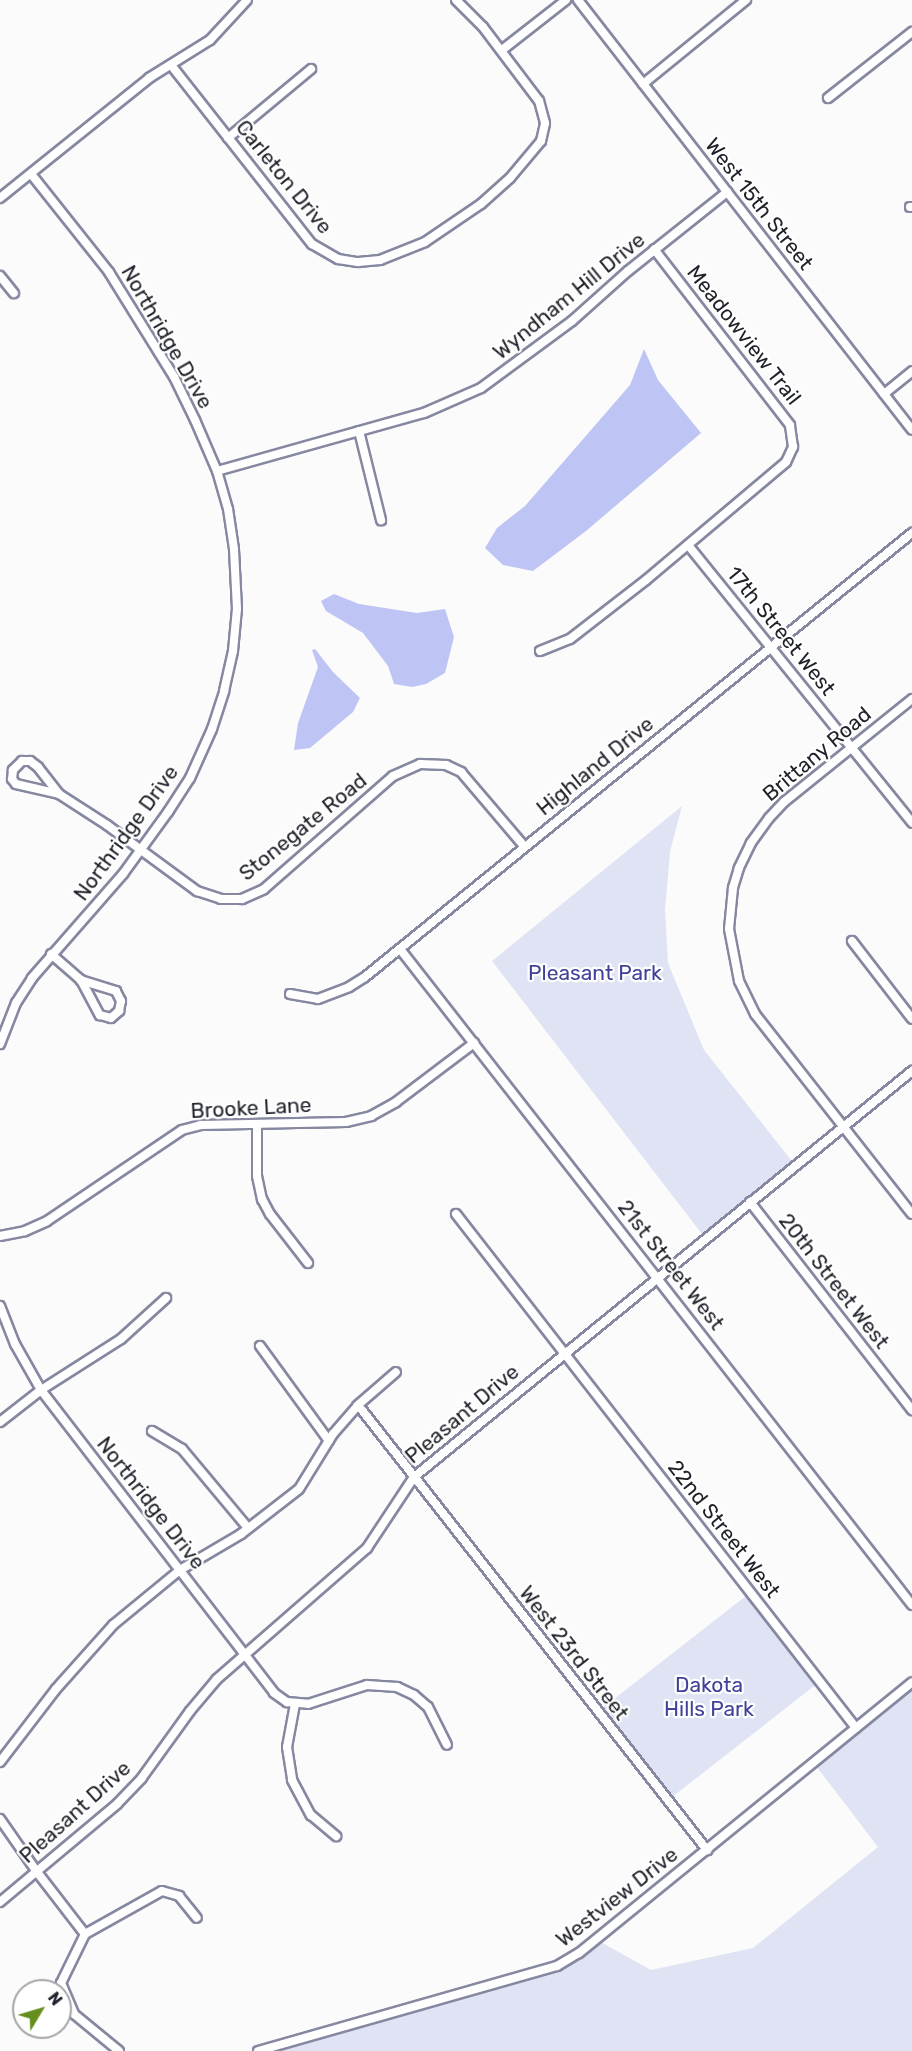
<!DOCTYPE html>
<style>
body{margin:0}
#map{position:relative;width:912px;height:2051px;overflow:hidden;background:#fbfbfb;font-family:Rubik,sans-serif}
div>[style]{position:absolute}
.green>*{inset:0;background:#e0e3f3;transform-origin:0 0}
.water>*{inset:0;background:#bec5f5}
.roads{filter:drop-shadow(2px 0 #8588a0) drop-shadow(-2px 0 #8588a0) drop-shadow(0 2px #8588a0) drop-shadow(0 -2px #8588a0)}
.minor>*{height:8px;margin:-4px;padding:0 4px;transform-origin:4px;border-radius:4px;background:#fff}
span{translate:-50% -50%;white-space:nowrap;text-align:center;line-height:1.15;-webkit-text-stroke:4.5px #fff;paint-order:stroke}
.street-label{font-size:21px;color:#1f212a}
.park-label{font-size:21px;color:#41419a}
.north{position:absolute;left:12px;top:1979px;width:60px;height:60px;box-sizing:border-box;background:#fff;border:2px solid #a5a6aa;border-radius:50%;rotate:52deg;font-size:16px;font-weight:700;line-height:24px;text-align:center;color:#1f212a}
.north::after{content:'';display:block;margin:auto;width:21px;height:27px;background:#658e1c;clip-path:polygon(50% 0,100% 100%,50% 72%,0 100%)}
</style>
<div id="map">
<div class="green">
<i style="clip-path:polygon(682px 806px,670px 852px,665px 910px,668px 963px,704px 1050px,795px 1165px,705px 1238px,492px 961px)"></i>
<i style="left:751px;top:1592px;width:113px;height:195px;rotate:52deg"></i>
<i style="clip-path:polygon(912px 1682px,912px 2051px,258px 2051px,557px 1966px,597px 1940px,651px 1970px,753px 1948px,878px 1847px,813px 1762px)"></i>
</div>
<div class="water">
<i style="clip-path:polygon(644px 349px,658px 380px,701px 433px,586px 531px,533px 571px,503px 565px,485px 548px,497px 528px,525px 506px,630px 385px)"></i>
<i style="clip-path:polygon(334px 594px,359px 604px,417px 613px,445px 609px,454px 637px,445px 673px,426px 684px,412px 687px,394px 684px,388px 666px,363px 633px,326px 611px,321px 601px)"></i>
<i style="clip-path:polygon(315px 649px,333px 672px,360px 698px,353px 712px,310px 748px,294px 750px,298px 723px,318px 667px,313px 653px,312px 650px)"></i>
</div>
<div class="roads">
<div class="minor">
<i style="left:578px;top:0;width:544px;rotate:52.16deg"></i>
<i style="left:502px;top:50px;width:81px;rotate:-38deg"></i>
<i style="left:171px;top:65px;width:228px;rotate:51.8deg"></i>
<i style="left:312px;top:244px;width:30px;rotate:30deg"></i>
<i style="left:338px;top:259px;width:20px;rotate:9deg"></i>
<i style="left:358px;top:262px;width:22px;rotate:-5deg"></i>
<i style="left:380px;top:260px;width:48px;rotate:-21.8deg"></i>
<i style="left:425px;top:242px;width:68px;rotate:-34.2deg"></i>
<i style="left:481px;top:204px;width:39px;rotate:-42deg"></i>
<i style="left:510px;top:178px;width:48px;rotate:-50deg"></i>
<i style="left:541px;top:141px;width:18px;rotate:-77deg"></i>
<i style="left:545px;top:123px;width:23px;rotate:-105deg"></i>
<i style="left:539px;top:101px;width:93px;rotate:-127.1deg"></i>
<i style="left:483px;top:27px;width:38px;rotate:-135deg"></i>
<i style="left:643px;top:84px;width:133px;rotate:-39.2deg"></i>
<i style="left:828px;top:98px;width:107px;rotate:-38.2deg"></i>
<i style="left:228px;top:138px;width:108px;rotate:-39.7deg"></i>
<i style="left:0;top:198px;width:191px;rotate:-38.8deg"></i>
<i style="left:149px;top:78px;width:72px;rotate:-31.9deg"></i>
<i style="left:210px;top:40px;width:54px;rotate:-47.2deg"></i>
<i style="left:910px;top:207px;width:2px"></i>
<i style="left:0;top:276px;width:22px;rotate:51deg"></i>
<i style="left:884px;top:394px;width:36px;rotate:-39deg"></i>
<i style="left:359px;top:431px;width:92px;rotate:76.1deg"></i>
<i style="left:217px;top:471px;width:215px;rotate:-15.7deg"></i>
<i style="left:424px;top:413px;width:62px;rotate:-23.7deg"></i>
<i style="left:481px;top:388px;width:113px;rotate:-36.4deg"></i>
<i style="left:572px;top:321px;width:75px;rotate:-41.8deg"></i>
<i style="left:628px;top:271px;width:127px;rotate:-38.6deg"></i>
<i style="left:688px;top:545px;width:357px;rotate:51.1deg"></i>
<i style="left:540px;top:651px;width:32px;rotate:-22deg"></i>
<i style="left:570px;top:639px;width:96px;rotate:-37.8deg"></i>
<i style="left:646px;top:580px;width:183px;rotate:-40.1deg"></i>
<i style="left:786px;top:462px;width:17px;rotate:-65deg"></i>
<i style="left:793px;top:447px;width:22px;rotate:-98deg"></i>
<i style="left:790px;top:425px;width:222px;rotate:-127.7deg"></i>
<i style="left:912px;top:699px;width:164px;rotate:141.2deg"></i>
<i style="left:784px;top:802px;width:22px;rotate:133deg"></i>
<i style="left:769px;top:818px;width:31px;rotate:126deg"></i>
<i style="left:751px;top:843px;width:28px;rotate:116deg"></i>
<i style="left:739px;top:868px;width:21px;rotate:107deg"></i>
<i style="left:733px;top:888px;width:41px;rotate:95.6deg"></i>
<i style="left:729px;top:929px;width:53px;rotate:79.1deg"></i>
<i style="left:739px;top:981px;width:37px;rotate:64deg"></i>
<i style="left:755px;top:1014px;width:254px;rotate:51.9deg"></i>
<i style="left:59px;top:794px;width:34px;rotate:-128deg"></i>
<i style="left:38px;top:767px;width:10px;rotate:-143deg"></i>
<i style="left:30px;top:761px;width:8px;rotate:180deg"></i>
<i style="left:22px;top:761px;width:13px;rotate:135deg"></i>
<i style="left:13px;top:770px;width:9px;rotate:96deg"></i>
<i style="left:12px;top:779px;width:6px;rotate:51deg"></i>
<i style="left:16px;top:784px;width:44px;rotate:13.1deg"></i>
<i style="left:59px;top:794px;width:57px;rotate:32.9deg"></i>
<i style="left:107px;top:825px;width:112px;rotate:36.3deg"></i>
<i style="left:197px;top:891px;width:25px;rotate:18deg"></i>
<i style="left:221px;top:899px;width:21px"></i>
<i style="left:242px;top:899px;width:24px;rotate:-24deg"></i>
<i style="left:264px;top:889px;width:171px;rotate:-41.2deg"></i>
<i style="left:393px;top:776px;width:30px;rotate:-24deg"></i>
<i style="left:420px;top:764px;width:26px;rotate:2deg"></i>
<i style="left:446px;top:765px;width:17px;rotate:25deg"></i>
<i style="left:461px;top:772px;width:97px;rotate:49.6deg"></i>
<i style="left:852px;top:941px;width:98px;rotate:52.4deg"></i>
<i style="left:400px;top:949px;width:832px;rotate:52.03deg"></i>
<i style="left:51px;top:954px;width:40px;rotate:41deg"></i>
<i style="left:81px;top:980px;width:40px;rotate:62deg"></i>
<i style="left:100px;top:1015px;width:11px;rotate:15deg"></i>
<i style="left:111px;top:1018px;width:11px;rotate:-41deg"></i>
<i style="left:119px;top:1011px;width:10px;rotate:-79deg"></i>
<i style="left:121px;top:1001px;width:11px;rotate:-117deg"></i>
<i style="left:116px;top:991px;width:37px;rotate:-163deg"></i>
<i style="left:290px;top:994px;width:28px;rotate:10deg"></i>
<i style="left:318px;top:999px;width:33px;rotate:-21deg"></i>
<i style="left:349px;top:987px;width:19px;rotate:-32deg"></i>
<i style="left:365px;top:977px;width:705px;rotate:-39.07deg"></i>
<i style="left:0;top:1044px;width:44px;rotate:-68.7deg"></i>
<i style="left:16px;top:1003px;width:30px;rotate:-57deg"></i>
<i style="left:32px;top:978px;width:138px;rotate:-48.8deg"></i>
<i style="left:123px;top:874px;width:77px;rotate:-54deg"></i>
<i style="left:168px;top:812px;width:40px;rotate:-57.1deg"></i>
<i style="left:190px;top:778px;width:54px;rotate:-65.8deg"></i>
<i style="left:212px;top:729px;width:40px;rotate:-72deg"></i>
<i style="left:224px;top:691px;width:41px;rotate:-77.3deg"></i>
<i style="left:233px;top:651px;width:42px;rotate:-84.6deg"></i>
<i style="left:237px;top:609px;width:60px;rotate:-92.9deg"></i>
<i style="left:234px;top:549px;width:40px;rotate:-98.5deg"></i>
<i style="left:228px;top:509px;width:40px;rotate:-106deg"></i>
<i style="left:217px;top:471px;width:56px;rotate:-113.3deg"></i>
<i style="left:195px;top:420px;width:48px;rotate:-116deg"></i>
<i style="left:174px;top:377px;width:123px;rotate:-121.8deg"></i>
<i style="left:109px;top:272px;width:125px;rotate:-128.5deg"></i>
<i style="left:257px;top:1124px;width:52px;rotate:90deg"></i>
<i style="left:257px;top:1176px;width:24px;rotate:78deg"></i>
<i style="left:262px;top:1199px;width:17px;rotate:62deg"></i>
<i style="left:270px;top:1214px;width:62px;rotate:52.2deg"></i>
<i style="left:750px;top:1202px;width:264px;rotate:52.1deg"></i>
<i style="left:456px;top:1214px;width:651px;rotate:52.11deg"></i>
<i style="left:0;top:1236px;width:25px;rotate:-11deg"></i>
<i style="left:25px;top:1231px;width:24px;rotate:-24deg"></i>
<i style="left:47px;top:1221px;width:163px;rotate:-34deg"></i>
<i style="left:182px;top:1130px;width:20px;rotate:-15deg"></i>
<i style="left:201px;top:1125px;width:145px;rotate:-1.2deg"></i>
<i style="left:346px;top:1122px;width:26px;rotate:-13deg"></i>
<i style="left:371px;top:1116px;width:29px;rotate:-29deg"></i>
<i style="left:396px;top:1102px;width:98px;rotate:-37.1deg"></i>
<i style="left:0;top:1306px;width:41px;rotate:68.5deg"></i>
<i style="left:15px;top:1344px;width:53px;rotate:60.5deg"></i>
<i style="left:41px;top:1390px;width:382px;rotate:52.4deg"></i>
<i style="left:274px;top:1693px;width:16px;rotate:35deg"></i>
<i style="left:287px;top:1702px;width:21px;rotate:5deg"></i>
<i style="left:308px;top:1704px;width:62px;rotate:-17.9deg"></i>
<i style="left:367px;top:1685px;width:30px;rotate:4deg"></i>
<i style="left:397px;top:1687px;width:19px;rotate:25deg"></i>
<i style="left:414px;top:1695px;width:18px;rotate:41deg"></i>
<i style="left:428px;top:1707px;width:42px;rotate:63.4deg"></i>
<i style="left:260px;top:1346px;width:117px;rotate:54deg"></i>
<i style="left:358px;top:1405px;width:50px;rotate:-41deg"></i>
<i style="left:0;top:1422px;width:52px;rotate:-38deg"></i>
<i style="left:41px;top:1390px;width:95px;rotate:-32.5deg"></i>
<i style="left:121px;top:1339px;width:61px;rotate:-42.3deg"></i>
<i style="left:152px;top:1431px;width:35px;rotate:31deg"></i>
<i style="left:182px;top:1449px;width:103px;rotate:50.1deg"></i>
<i style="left:295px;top:1704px;width:44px;rotate:100.5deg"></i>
<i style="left:287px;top:1747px;width:33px;rotate:81deg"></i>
<i style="left:292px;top:1780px;width:40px;rotate:62deg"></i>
<i style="left:311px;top:1815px;width:33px;rotate:40deg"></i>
<i style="left:0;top:1762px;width:92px;rotate:-52.5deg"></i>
<i style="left:56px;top:1689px;width:86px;rotate:-48.3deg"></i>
<i style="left:113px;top:1625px;width:87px;rotate:-39.4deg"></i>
<i style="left:180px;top:1570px;width:71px;rotate:-30.5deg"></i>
<i style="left:241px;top:1534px;width:73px;rotate:-37.8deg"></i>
<i style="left:299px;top:1489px;width:65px;rotate:-58.3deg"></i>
<i style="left:333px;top:1434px;width:38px;rotate:-49deg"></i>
<i style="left:358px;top:1405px;width:566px;rotate:51.89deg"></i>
<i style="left:0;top:1819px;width:65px;rotate:55.1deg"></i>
<i style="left:37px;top:1872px;width:78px;rotate:52.3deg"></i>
<i style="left:85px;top:1934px;width:55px;rotate:116.1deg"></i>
<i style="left:61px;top:1983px;width:34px;rotate:67deg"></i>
<i style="left:74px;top:2014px;width:58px;rotate:39.4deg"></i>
<i style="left:0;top:1902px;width:153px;rotate:-39.9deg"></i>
<i style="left:117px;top:1804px;width:35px;rotate:-46deg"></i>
<i style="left:141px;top:1779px;width:84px;rotate:-54.2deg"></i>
<i style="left:190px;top:1711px;width:42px;rotate:-49.8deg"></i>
<i style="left:217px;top:1679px;width:199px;rotate:-41.1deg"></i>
<i style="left:367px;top:1548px;width:85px;rotate:-56.5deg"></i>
<i style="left:414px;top:1477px;width:643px;rotate:-39.19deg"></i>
<i style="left:85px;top:1934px;width:88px;rotate:-29.2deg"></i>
<i style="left:162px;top:1891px;width:18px;rotate:16deg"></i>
<i style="left:179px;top:1896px;width:28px;rotate:51deg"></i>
<i style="left:258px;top:2051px;width:311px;rotate:-15.9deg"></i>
<i style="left:557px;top:1966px;width:26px;rotate:-31deg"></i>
<i style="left:579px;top:1953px;width:429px;rotate:-39.1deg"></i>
</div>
</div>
<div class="street-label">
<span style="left:284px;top:177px;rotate:51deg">Carleton Drive</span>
<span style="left:759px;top:204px;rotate:52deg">West 15th Street</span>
<span style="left:569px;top:296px;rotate:-39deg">Wyndham Hill Drive</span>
<span style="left:744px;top:335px;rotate:52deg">Meadowview Trail</span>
<span style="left:167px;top:337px;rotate:60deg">Northridge Drive</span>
<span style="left:781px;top:631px;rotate:51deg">17th Street West</span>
<span style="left:817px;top:754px;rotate:-40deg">Brittany Road</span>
<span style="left:595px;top:766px;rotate:-39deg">Highland Drive</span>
<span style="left:303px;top:827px;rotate:-39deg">Stonegate Road</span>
<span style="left:126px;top:833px;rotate:-54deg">Northridge Drive</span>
<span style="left:251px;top:1108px;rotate:-3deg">Brooke Lane</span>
<span style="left:671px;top:1265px;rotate:52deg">21st Street West</span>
<span style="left:834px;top:1281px;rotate:52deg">20th Street West</span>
<span style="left:462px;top:1414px;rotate:-40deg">Pleasant Drive</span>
<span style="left:151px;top:1503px;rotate:52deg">Northridge Drive</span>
<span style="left:724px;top:1529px;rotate:52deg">22nd Street West</span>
<span style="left:574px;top:1653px;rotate:52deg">West 23rd Street</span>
<span style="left:75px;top:1812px;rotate:-42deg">Pleasant Drive</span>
<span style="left:617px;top:1897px;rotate:-38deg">Westview Drive</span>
</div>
<div class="park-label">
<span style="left:595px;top:973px">Pleasant Park</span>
<span style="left:709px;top:1697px">Dakota<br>Hills Park</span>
</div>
<div class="north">N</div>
</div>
